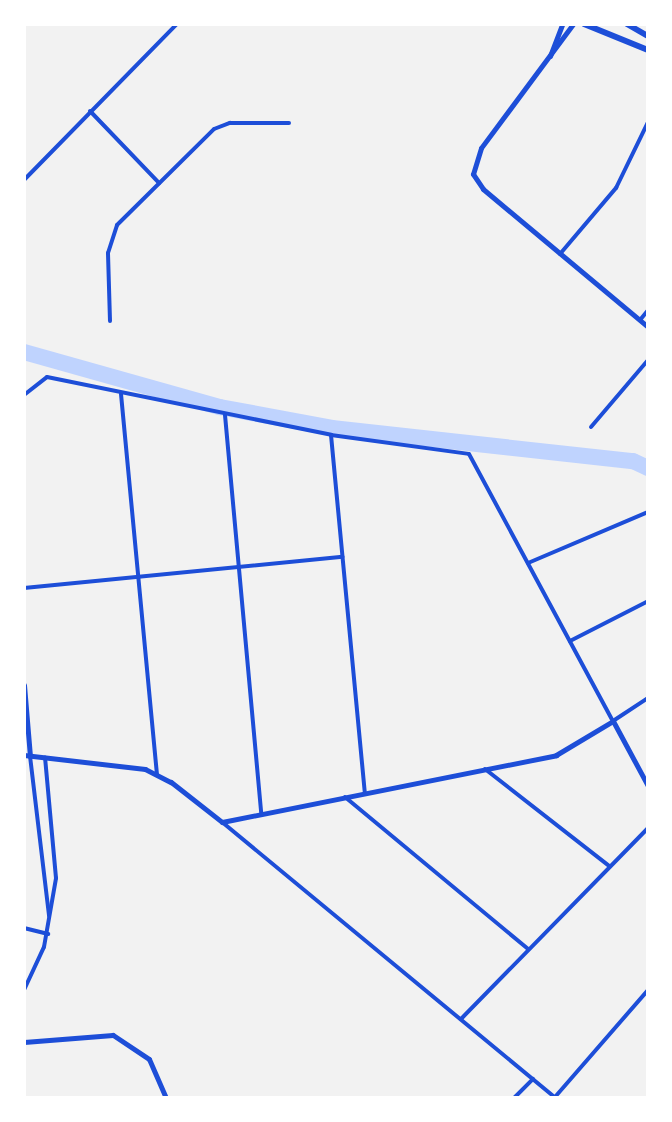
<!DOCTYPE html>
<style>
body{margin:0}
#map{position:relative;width:672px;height:1122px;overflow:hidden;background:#f2f2f2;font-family:"DejaVu Sans",sans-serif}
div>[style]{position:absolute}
.river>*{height:16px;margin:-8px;padding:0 8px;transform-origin:8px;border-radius:8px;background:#bfd3fe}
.minor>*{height:4px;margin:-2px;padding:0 2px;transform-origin:2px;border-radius:2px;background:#1d4ed8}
.tertiary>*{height:5px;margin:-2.5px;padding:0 2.5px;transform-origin:2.5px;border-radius:2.5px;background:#1d4ed8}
.primary>*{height:6px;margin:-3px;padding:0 3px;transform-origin:3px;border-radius:3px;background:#1d4ed8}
span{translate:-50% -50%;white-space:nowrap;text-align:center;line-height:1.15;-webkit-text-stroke:7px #fff;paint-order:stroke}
.frame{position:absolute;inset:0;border:26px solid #fff;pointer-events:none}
</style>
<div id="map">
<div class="river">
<i style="left:24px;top:352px;width:204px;rotate:15.7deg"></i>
<i style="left:220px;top:407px;width:114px;rotate:10.6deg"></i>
<i style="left:332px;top:428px;width:303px;rotate:6.3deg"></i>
<i style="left:633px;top:461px;width:17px;rotate:25deg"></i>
</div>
<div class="minor">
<i style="left:90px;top:111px;width:100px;rotate:46.2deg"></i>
<i style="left:24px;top:180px;width:219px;rotate:-45.6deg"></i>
<i style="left:560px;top:254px;width:87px;rotate:-49.7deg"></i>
<i style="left:616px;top:188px;width:73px;rotate:-64.1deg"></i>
<i style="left:640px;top:320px;width:13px;rotate:-51deg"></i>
<i style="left:110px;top:321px;width:68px;rotate:-91.7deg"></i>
<i style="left:108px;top:253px;width:29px;rotate:-72deg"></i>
<i style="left:117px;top:225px;width:136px;rotate:-44.7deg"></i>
<i style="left:214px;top:129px;width:17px;rotate:-21deg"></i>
<i style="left:230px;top:123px;width:59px"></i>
<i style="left:121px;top:394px;width:382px;rotate:84.6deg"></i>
<i style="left:24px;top:395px;width:29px;rotate:-38deg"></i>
<i style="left:47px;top:377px;width:290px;rotate:11.5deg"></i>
<i style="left:331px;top:435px;width:139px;rotate:7.8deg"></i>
<i style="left:469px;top:454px;width:303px;rotate:61.7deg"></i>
<i style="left:613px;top:721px;width:42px;rotate:-33.3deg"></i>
<i style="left:225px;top:415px;width:401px;rotate:84.8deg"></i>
<i style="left:591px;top:427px;width:88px;rotate:-49.6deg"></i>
<i style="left:331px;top:435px;width:360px;rotate:84.6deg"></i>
<i style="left:528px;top:563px;width:130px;rotate:-23deg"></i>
<i style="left:24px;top:588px;width:320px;rotate:-5.6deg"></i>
<i style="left:570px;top:641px;width:88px;rotate:-27.1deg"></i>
<i style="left:30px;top:756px;width:161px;rotate:83.2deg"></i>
<i style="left:485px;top:769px;width:157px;rotate:38deg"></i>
<i style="left:345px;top:797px;width:238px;rotate:39.7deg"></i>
<i style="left:222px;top:822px;width:433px;rotate:39.6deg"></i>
<i style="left:24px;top:928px;width:25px;rotate:14deg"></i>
<i style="left:24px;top:990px;width:47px;rotate:-65.1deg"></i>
<i style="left:44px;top:947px;width:70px;rotate:-80.1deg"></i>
<i style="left:56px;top:878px;width:121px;rotate:-95.2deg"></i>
<i style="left:461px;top:1019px;width:267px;rotate:-45.6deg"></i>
<i style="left:555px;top:1097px;width:142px;rotate:-49deg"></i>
<i style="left:514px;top:1098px;width:27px;rotate:-45deg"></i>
</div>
<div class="tertiary">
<i style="left:573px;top:24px;width:154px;rotate:126.6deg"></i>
<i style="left:481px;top:148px;width:27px;rotate:107deg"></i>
<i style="left:473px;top:174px;width:18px;rotate:56deg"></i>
<i style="left:483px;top:189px;width:215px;rotate:39.9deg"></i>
<i style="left:550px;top:56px;width:34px;rotate:-69deg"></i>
<i style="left:24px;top:685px;width:71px;rotate:85.2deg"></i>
<i style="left:24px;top:755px;width:122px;rotate:6.6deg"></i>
<i style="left:145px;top:769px;width:29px;rotate:27deg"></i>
<i style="left:171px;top:782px;width:65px;rotate:38.1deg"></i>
<i style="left:222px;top:822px;width:341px;rotate:-11.3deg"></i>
<i style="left:556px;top:755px;width:66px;rotate:-30.8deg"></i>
<i style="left:613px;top:721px;width:74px;rotate:61.7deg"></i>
<i style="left:24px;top:1042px;width:89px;rotate:-4.5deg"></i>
<i style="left:113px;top:1035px;width:43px;rotate:33.7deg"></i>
<i style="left:149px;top:1059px;width:43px;rotate:66.4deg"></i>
</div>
<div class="primary">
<i style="left:584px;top:24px;width:69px;rotate:22.1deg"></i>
<i style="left:627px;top:24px;width:24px;rotate:30deg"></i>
</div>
<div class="frame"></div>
</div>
